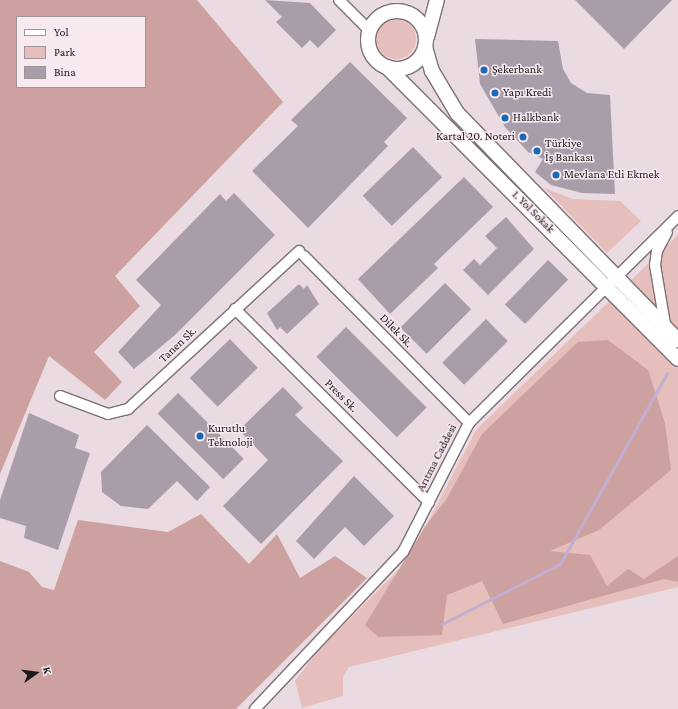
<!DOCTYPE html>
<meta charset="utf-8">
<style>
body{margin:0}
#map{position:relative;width:678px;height:709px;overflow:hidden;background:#eadbe3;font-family:"Crimson Pro",serif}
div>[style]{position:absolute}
.green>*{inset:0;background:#e6bebc}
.round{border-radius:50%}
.forest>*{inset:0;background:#cca19f}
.stream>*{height:3px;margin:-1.5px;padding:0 1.5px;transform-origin:1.5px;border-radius:1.5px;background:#c1afd2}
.building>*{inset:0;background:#a89da8;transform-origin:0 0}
.roads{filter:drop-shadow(1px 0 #7d7077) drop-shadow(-1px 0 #7d7077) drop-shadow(0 1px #7d7077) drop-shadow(0 -1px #7d7077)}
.street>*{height:10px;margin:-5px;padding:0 5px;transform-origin:5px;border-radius:5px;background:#fff}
.secondary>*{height:14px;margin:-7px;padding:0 7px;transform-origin:7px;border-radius:7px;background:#fff}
.secondary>.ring{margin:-7px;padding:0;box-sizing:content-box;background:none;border:14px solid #fff;border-radius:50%}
.dots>*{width:11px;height:11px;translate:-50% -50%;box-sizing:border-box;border:2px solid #f8e8f0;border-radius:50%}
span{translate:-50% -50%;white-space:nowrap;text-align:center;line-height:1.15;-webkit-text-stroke:3px #f8e8f0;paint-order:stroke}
.poi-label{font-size:12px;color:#1d181b}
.left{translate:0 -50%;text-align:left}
.right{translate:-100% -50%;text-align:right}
.street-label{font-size:12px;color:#1d181b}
.legend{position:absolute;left:16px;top:16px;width:130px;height:72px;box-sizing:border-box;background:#f8e8f0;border:1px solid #a0959b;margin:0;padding:5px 7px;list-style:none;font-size:12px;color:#1d181b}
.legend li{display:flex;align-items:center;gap:8px;height:20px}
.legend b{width:20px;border:1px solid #a0959b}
.north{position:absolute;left:16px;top:653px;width:40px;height:40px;-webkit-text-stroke:3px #f8e8f0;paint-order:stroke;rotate:76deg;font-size:11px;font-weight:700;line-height:16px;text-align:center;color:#1d181b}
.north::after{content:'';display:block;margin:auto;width:14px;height:18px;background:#1d181b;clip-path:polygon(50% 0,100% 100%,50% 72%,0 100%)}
</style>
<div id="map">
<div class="green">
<i class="round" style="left:376px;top:19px;width:40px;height:40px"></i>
<i style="clip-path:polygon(544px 188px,573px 199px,620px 201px,641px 221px,607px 253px)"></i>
<i style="clip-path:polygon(678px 235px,678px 587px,349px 667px,343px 677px,343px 696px,302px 708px,295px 681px,317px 652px,409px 559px,476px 430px)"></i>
</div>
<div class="forest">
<i style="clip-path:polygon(evenodd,0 0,197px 0,283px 102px,115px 276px,140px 306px,94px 352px,122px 382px,105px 400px,49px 356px,0 474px,0 0,17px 17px,145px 17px,145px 87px,17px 87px,17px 17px)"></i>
<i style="clip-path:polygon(608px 340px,648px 370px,665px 423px,671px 470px,599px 530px,550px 551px,590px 555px,607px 586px,628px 569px,644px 579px,678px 556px,678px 582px,664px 579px,503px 624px,482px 581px,447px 595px,442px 635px,378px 637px,365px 625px,426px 525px,446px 500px,482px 434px,578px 342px)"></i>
<i style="clip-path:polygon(201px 514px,249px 564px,277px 534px,300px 578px,335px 556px,367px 578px,236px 709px,0 709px,0 561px,29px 572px,42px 587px,54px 590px,78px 520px,168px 532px)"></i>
</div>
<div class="stream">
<i style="left:442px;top:624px;width:132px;rotate:-27deg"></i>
<i style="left:560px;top:564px;width:219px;rotate:-60.7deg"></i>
</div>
<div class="building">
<i style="clip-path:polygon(265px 0,310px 3px,336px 30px,318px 48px,310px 40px,302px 48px,276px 22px,282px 17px)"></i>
<i style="clip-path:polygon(575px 0,672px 0,624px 49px)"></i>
<i style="clip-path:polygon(475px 39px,558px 41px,563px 69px,571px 83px,587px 93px,610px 95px,615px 194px,582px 193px,551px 185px,535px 172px,543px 159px,528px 152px,505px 127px,480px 84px)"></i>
<i style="clip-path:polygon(350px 62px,407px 118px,384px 142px,388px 146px,308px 228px,252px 171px,298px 126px,291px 120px)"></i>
<i style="left:413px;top:147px;width:42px;height:70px;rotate:46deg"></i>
<i style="clip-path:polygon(464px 177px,493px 207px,434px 264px,438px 268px,390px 314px,358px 279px)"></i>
<i style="clip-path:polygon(234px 193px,275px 235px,175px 335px,134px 369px,118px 352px,161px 305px,136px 280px,220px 194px,226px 201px)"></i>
<i style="clip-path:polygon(506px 217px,534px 249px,488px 295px,463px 270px,474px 259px,480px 265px,497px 248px,485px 236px)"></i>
<i style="left:548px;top:260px;width:28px;height:62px;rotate:44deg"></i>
<i style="left:445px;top:283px;width:37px;height:63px;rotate:45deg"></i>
<i style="clip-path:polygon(299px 284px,304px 289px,307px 285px,319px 304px,287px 334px,280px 327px,277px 330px,267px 313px)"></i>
<i style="left:486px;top:319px;width:31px;height:62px;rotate:45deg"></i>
<i style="left:346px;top:327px;width:114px;height:42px;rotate:45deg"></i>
<i style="left:230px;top:339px;width:40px;height:56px;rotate:46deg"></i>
<i style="clip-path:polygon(283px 387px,303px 408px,295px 415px,343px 461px,261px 544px,223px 506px,268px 460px,239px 430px)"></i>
<i style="left:178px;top:393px;width:93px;height:29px;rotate:45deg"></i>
<i style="clip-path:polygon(29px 413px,79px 435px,75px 448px,90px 453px,58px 550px,24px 538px,26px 526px,0 518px,0 500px)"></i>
<i style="clip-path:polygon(147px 425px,210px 487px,197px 501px,177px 481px,148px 509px,121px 506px,102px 492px,101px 472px)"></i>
<i style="clip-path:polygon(354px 476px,394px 516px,364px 546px,345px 527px,314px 559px,296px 541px)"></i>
</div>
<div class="roads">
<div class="street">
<i style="left:339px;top:0;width:44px;rotate:45deg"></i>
<i style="left:304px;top:256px;width:235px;rotate:45.3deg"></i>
<i style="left:235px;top:309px;width:274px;rotate:44.9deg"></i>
<i style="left:665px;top:324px;width:60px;rotate:-99.6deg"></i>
<i style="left:655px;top:265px;width:14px;rotate:-82deg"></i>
<i style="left:657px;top:251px;width:21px;rotate:-62deg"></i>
<i style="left:60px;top:396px;width:51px;rotate:20.6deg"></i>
<i style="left:108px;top:414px;width:21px;rotate:-14deg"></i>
<i style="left:128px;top:409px;width:233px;rotate:-42.7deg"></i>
<i style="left:255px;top:709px;width:216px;rotate:-46.7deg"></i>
<i style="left:403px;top:552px;width:145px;rotate:-62.9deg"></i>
<i style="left:469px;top:423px;width:294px;rotate:-44.7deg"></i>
</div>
<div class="secondary">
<i class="ring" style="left:368px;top:11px;width:44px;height:44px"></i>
<i style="left:427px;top:37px;width:38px;rotate:-75deg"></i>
<i style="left:425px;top:47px;width:25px;rotate:74deg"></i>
<i style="left:432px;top:71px;width:49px;rotate:59.2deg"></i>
<i style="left:457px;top:113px;width:317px;rotate:45.8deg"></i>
<i style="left:387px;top:67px;width:412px;rotate:45.1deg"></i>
</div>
</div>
<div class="dots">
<i style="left:484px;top:70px;background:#1969b8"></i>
<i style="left:495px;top:93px;background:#1969b8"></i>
<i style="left:505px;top:118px;background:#1969b8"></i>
<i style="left:523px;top:137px;background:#1969b8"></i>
<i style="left:537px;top:151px;background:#1969b8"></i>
<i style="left:556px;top:175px;background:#1969b8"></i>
<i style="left:200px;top:436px;background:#1969b8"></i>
</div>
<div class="poi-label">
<span class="left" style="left:492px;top:70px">Şekerbank</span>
<span class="left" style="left:503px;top:93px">Yapı Kredi</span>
<span class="left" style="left:513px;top:118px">Halkbank</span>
<span class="right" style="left:515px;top:137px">Kartal 20. Noteri</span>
<span class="left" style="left:545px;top:151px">Türkiye<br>İş Bankası</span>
<span class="left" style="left:564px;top:175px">Mevlana Etli Ekmek</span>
<span class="left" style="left:208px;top:436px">Kurutlu<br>Teknoloji</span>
</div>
<div class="street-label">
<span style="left:533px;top:212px;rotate:45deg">1. Yol Sokak</span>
<span style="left:396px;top:331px;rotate:46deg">Dilek Sk.</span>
<span style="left:178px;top:345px;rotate:-43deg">Tanen Sk.</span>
<span style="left:341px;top:396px;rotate:45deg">Press Sk.</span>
<span style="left:437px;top:458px;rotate:-63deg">Arıtma Caddesi</span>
</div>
<ul class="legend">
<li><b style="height:5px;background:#fff"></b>Yol</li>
<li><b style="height:11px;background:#e6bebc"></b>Park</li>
<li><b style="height:11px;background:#a89da8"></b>Bina</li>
</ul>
<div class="north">K</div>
</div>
